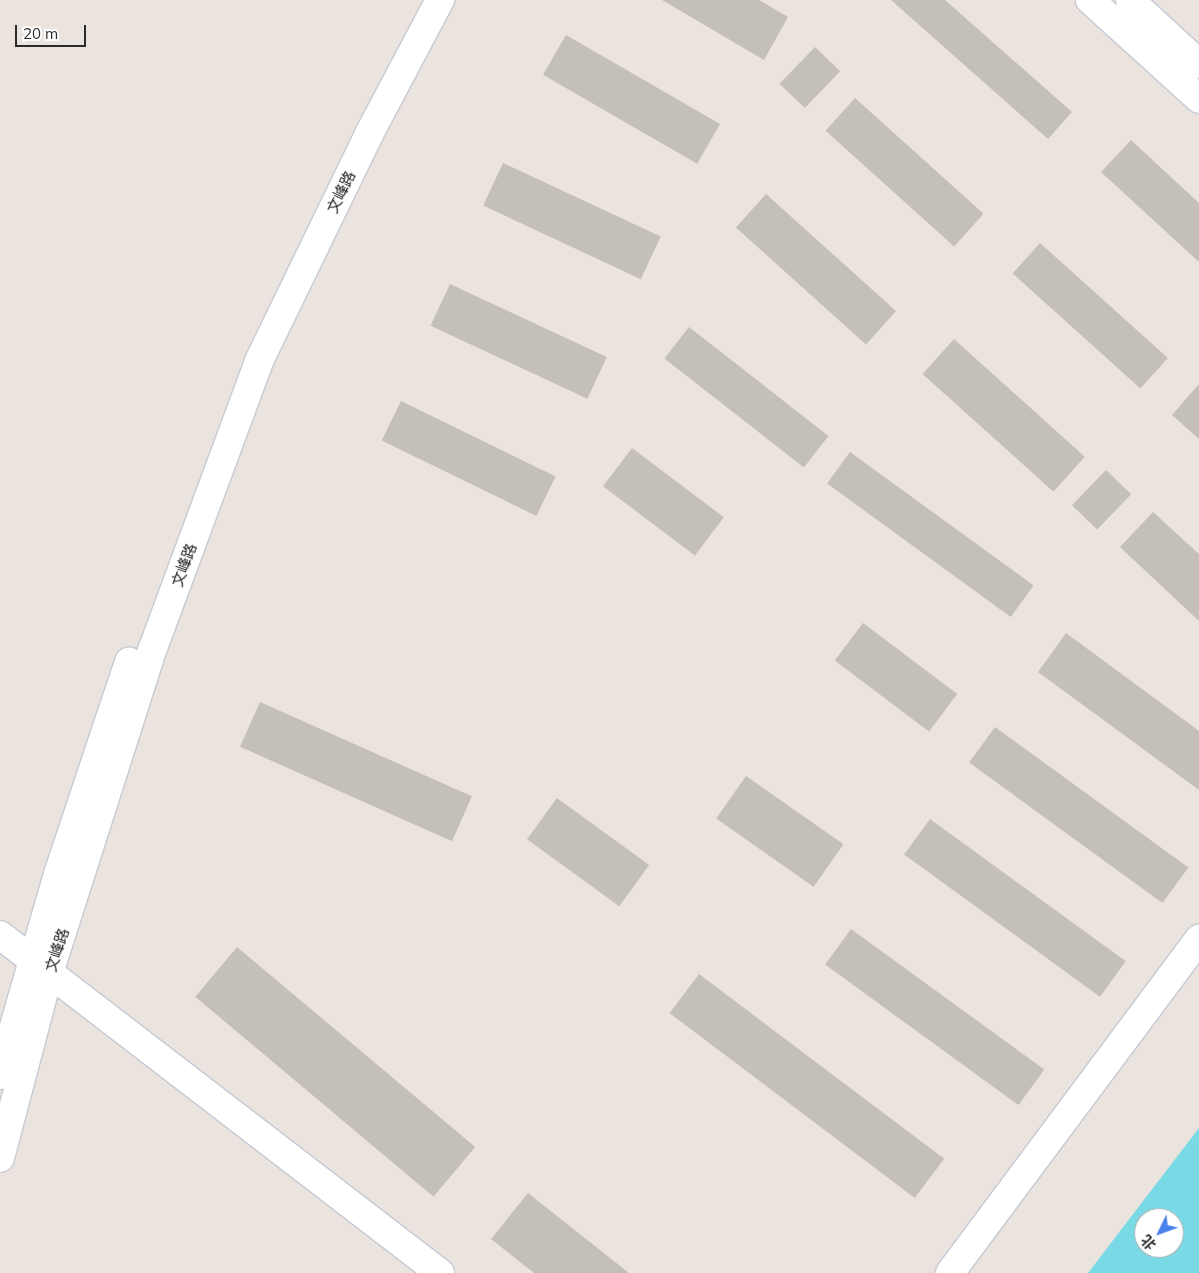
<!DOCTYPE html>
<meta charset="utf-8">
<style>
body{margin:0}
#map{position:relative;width:1199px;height:1273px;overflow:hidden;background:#ebe3de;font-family:Mulish,"Noto Sans SC",sans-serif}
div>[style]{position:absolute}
.water>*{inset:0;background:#79d9e5}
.building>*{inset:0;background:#c4bfb9;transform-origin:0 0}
.roads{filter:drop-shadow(1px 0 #c5cad3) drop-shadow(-1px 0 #c5cad3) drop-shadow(0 1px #c5cad3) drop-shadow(0 -1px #c5cad3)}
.street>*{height:28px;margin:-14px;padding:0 14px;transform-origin:14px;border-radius:14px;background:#fff}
.secondary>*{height:28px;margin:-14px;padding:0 14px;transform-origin:14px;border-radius:14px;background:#fff}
span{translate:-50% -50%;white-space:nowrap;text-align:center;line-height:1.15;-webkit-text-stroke:4px #fff;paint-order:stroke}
.street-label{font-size:15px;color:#2a2a2a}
.north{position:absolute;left:1134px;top:1208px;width:50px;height:50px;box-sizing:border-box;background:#fff;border:1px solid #aaa;border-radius:50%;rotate:228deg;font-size:14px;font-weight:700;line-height:20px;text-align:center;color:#2a2a2a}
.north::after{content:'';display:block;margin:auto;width:18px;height:22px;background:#4a81ec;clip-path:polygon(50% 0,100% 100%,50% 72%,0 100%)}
.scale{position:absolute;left:15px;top:25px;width:71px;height:22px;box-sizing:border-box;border:2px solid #2a2a2a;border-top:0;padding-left:6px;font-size:15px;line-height:18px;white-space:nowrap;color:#2a2a2a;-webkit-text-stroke:4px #fff;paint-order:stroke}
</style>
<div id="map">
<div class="water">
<i style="clip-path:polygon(evenodd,1199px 1128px,1199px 1273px,1088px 1273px,1199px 1128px,1144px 1218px,1174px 1218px,1174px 1248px,1144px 1248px,1144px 1218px)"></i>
</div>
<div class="building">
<i style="clip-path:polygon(662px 0,759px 0,788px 17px,764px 60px)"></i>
<i style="clip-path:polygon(891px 0,945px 0,1072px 112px,1048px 139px)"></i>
<i style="left:566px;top:35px;width:178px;height:46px;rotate:30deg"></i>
<i style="left:815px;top:47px;width:35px;height:51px;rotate:44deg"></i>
<i style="left:855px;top:98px;width:173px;height:44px;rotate:42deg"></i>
<i style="clip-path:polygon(1131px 140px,1199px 203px,1199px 262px,1101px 172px)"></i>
<i style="left:503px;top:163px;width:174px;height:47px;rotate:25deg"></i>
<i style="left:766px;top:194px;width:175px;height:45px;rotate:42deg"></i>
<i style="left:1040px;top:243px;width:172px;height:41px;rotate:42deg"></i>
<i style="left:450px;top:284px;width:173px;height:46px;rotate:25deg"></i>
<i style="left:689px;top:327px;width:177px;height:40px;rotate:38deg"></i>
<i style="left:954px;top:339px;width:176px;height:47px;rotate:42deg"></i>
<i style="clip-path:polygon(1199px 384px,1199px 439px,1172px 415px)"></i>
<i style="left:401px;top:401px;width:172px;height:44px;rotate:26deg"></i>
<i style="left:632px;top:448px;width:115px;height:48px;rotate:37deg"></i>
<i style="left:850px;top:452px;width:227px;height:39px;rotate:36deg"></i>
<i style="left:1106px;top:470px;width:35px;height:49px;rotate:44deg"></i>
<i style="clip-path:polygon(1153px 512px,1199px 554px,1199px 621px,1120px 547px)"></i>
<i style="left:863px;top:623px;width:118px;height:47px;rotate:37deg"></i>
<i style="clip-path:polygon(1066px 633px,1199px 731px,1199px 790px,1038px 672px)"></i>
<i style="left:260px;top:702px;width:232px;height:49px;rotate:24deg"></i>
<i style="left:995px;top:727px;width:239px;height:44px;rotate:36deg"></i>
<i style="left:746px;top:776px;width:119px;height:52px;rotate:35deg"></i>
<i style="left:557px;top:798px;width:114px;height:51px;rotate:36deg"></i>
<i style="left:930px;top:819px;width:242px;height:44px;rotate:36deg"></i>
<i style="left:851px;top:929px;width:239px;height:44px;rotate:36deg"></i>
<i style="left:237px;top:947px;width:311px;height:65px;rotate:40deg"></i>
<i style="left:699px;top:974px;width:307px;height:49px;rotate:37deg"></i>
<i style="clip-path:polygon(528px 1193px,629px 1273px,534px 1273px,491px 1239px)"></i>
</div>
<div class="roads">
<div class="street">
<i style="left:950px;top:1273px;width:417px;rotate:-53.3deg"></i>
</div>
<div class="secondary">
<i style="left:1090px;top:0;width:147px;rotate:42.2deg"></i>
<i style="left:1130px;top:0;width:94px;rotate:42.8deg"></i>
<i style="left:0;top:935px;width:555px;rotate:37.53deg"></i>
<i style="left:0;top:1075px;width:209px;rotate:-73.9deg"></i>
<i style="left:58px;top:874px;width:224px;rotate:-71.5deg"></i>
<i style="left:0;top:1158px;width:191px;rotate:-75.2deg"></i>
<i style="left:49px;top:973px;width:341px;rotate:-72.3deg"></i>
<i style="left:153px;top:648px;width:306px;rotate:-69.7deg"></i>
<i style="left:259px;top:361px;width:252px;rotate:-64.1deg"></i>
<i style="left:369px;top:134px;width:152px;rotate:-62.1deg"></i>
</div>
</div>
<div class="street-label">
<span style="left:341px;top:192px;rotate:-64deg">文峰路</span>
<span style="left:184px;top:565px;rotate:-70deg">文峰路</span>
<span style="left:57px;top:950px;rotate:-72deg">文峰路</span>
</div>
<div class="north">北</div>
<div class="scale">20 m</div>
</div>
